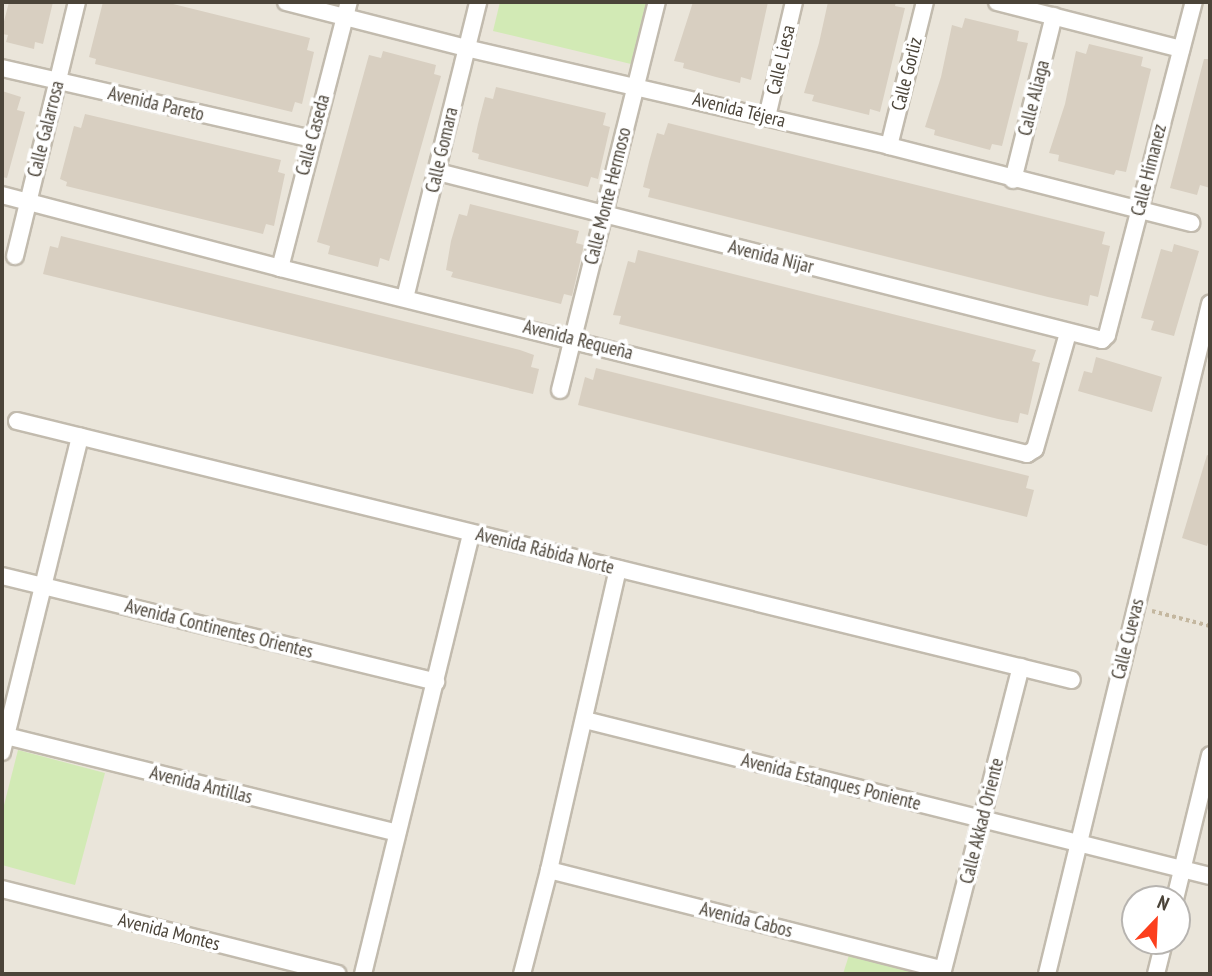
<!DOCTYPE html>
<meta charset="utf-8">
<style>
body{margin:0}
#map{position:relative;width:1212px;height:976px;overflow:hidden;background:#f6f3ec;font-family:"PT Sans Narrow",sans-serif}
div>[style]{position:absolute}
.residential>*{inset:0;background:#eae5da}
.green>*{inset:0;background:#d2eab5}
.building>*{inset:0;background:#d8cfc1}
.path>*{height:3.5px;margin-top:-1.75px;transform-origin:0;background:repeating-linear-gradient(90deg,#c4b79f 0 3.5px,transparent 0 7px)}
.roads{filter:drop-shadow(2px 0 #c2bbae) drop-shadow(-2px 0 #c2bbae) drop-shadow(0 2px #c2bbae) drop-shadow(0 -2px #c2bbae)}
.minor>*{height:16px;margin:-8px;padding:0 8px;transform-origin:8px;border-radius:8px;background:#fff}
span{translate:-50% -50%;white-space:nowrap;text-align:center;line-height:1.15;-webkit-text-stroke:7px #fff;paint-order:stroke}
.street-label{font-size:19px;color:#4b4439}
.frame{position:absolute;inset:0;border:4px solid #4b4439;pointer-events:none}
.north{position:absolute;left:1121px;top:885px;width:70px;height:70px;box-sizing:border-box;background:#fff;border:2px solid #b7b4b0;border-radius:50%;rotate:23deg;font-size:19px;font-weight:700;line-height:28px;text-align:center;color:#4b4439}
.north::after{content:'';display:block;margin:auto;width:24px;height:32px;background:#fc3f1d;clip-path:polygon(50% 0,100% 100%,50% 72%,0 100%)}
</style>
<div id="map">
<div class="residential">
<i style="clip-path:polygon(evenodd,2px 2px,1210px 2px,1210px 974px,2px 974px,2px 2px,1135px 899px,1177px 899px,1177px 941px,1135px 941px,1135px 899px)"></i>
</div>
<div class="green">
<i style="clip-path:polygon(500px 2px,647px 2px,631px 64px,493px 31px)"></i>
<i style="clip-path:polygon(18px 750px,105px 773px,75px 885px,2px 865px,2px 813px)"></i>
<i style="clip-path:polygon(849px 955px,925px 974px,843px 974px)"></i>
</div>
<div class="building">
<i style="clip-path:polygon(9px 2px,53px 2px,43px 44px,35px 42px,34px 49px,6px 42px,8px 35px,2px 34px,2px 29px)"></i>
<i style="clip-path:polygon(103px 2px,165px 2px,310px 38px,307px 50px,314px 52px,302px 104px,295px 102px,292px 112px,95px 64px,96px 59px,89px 57px)"></i>
<i style="clip-path:polygon(693px 2px,768px 2px,751px 80px,741px 77px,740px 83px,716px 77px,683px 68px,684px 63px,674px 61px)"></i>
<i style="clip-path:polygon(828px 2px,896px 2px,895px 6px,905px 8px,880px 112px,870px 109px,869px 115px,845px 109px,812px 101px,814px 95px,804px 93px,819px 43px)"></i>
<i style="clip-path:polygon(965px 18px,1019px 31px,1017px 41px,1028px 43px,1002px 146px,992px 144px,990px 150px,934px 135px,935px 130px,925px 127px,941px 77px,952px 25px,962px 28px)"></i>
<i style="clip-path:polygon(1089px 44px,1143px 57px,1141px 66px,1151px 69px,1126px 172px,1116px 170px,1114px 175px,1058px 161px,1059px 155px,1049px 153px,1065px 104px,1076px 51px,1086px 54px)"></i>
<i style="clip-path:polygon(383px 51px,436px 65px,434px 74px,441px 76px,389px 261px,380px 258px,378px 267px,328px 254px,330px 246px,317px 242px,369px 55px,381px 58px)"></i>
<i style="clip-path:polygon(1204px 59px,1210px 59px,1210px 188px,1200px 185px,1197px 195px,1170px 188px)"></i>
<i style="clip-path:polygon(496px 87px,606px 113px,603px 125px,610px 127px,598px 179px,591px 177px,588px 187px,478px 159px,479px 154px,472px 152px,478px 124px,485px 97px,493px 99px)"></i>
<i style="clip-path:polygon(2px 91px,21px 97px,17px 110px,25px 112px,7px 178px,2px 177px)"></i>
<i style="clip-path:polygon(85px 114px,281px 160px,278px 172px,285px 174px,274px 226px,266px 224px,263px 234px,66px 186px,67px 182px,60px 179px,74px 126px,81px 128px)"></i>
<i style="clip-path:polygon(668px 123px,1105px 232px,1102px 244px,1110px 246px,1098px 297px,1090px 295px,1088px 306px,1048px 297px,648px 197px,650px 189px,643px 187px,649px 162px,657px 133px,664px 135px)"></i>
<i style="clip-path:polygon(470px 204px,579px 231px,576px 243px,584px 245px,572px 296px,564px 294px,561px 304px,451px 277px,453px 272px,446px 270px,451px 241px,459px 214px,467px 216px)"></i>
<i style="clip-path:polygon(61px 236px,520px 350px,534px 355px,531px 367px,539px 369px,533px 394px,43px 274px,50px 246px,58px 248px)"></i>
<i style="clip-path:polygon(1174px 244px,1199px 251px,1174px 336px,1151px 330px,1154px 321px,1141px 318px,1161px 249px,1172px 252px)"></i>
<i style="clip-path:polygon(638px 250px,1036px 350px,1032px 361px,1040px 363px,1028px 415px,1020px 413px,1018px 423px,998px 419px,619px 324px,621px 316px,613px 315px,628px 261px,635px 263px)"></i>
<i style="clip-path:polygon(1096px 357px,1162px 377px,1152px 412px,1078px 391px,1084px 371px,1092px 373px)"></i>
<i style="clip-path:polygon(596px 368px,1029px 476px,1026px 488px,1034px 490px,1027px 517px,578px 405px,585px 377px,593px 380px)"></i>
<i style="clip-path:polygon(1207px 455px,1210px 456px,1210px 536px,1207px 546px,1182px 538px)"></i>
</div>
<div class="path">
<i style="left:1152px;top:611px;width:60px;rotate:14.5deg"></i>
</div>
<div class="roads">
<div class="minor">
<i style="left:286px;top:2px;width:186px;rotate:14.3deg"></i>
<i style="left:466px;top:48px;width:434px;rotate:13deg"></i>
<i style="left:889px;top:146px;width:312px;rotate:14.3deg"></i>
<i style="left:997px;top:2px;width:190px;rotate:14.3deg"></i>
<i style="left:2px;top:68px;width:317px;rotate:12.9deg"></i>
<i style="left:767px;top:117px;width:118px;rotate:-76.8deg"></i>
<i style="left:889px;top:146px;width:148px;rotate:-76deg"></i>
<i style="left:438px;top:172px;width:685px;rotate:14.2deg"></i>
<i style="left:1102px;top:340px;width:7px;rotate:-45deg"></i>
<i style="left:1107px;top:335px;width:344px;rotate:-75.4deg"></i>
<i style="left:1013px;top:180px;width:169px;rotate:-76deg"></i>
<i style="left:2px;top:195px;width:287px;rotate:14.7deg"></i>
<i style="left:280px;top:268px;width:770px;rotate:13.98deg"></i>
<i style="left:1027px;top:454px;width:9px;rotate:-32deg"></i>
<i style="left:1035px;top:449px;width:121px;rotate:-74.1deg"></i>
<i style="left:15px;top:256px;width:261px;rotate:-76.3deg"></i>
<i style="left:280px;top:268px;width:275px;rotate:-75.5deg"></i>
<i style="left:405px;top:298px;width:305px;rotate:-76.1deg"></i>
<i style="left:560px;top:390px;width:400px;rotate:-76deg"></i>
<i style="left:17px;top:421px;width:1086px;rotate:13.79deg"></i>
<i style="left:2px;top:576px;width:447px;rotate:13.7deg"></i>
<i style="left:585px;top:720px;width:644px;rotate:14.01deg"></i>
<i style="left:6px;top:736px;width:403px;rotate:13.9deg"></i>
<i style="left:2px;top:752px;width:325px;rotate:-76.1deg"></i>
<i style="left:549px;top:870px;width:406px;rotate:14.2deg"></i>
<i style="left:2px;top:889px;width:346px;rotate:14.2deg"></i>
<i style="left:1175px;top:899px;width:148px;rotate:-76.3deg"></i>
<i style="left:363px;top:974px;width:454px;rotate:-76.2deg"></i>
<i style="left:522px;top:974px;width:107px;rotate:-75.4deg"></i>
<i style="left:549px;top:870px;width:309px;rotate:-77.1deg"></i>
<i style="left:942px;top:974px;width:317px;rotate:-75.6deg"></i>
<i style="left:1047px;top:974px;width:690px;rotate:-76.33deg"></i>
<i style="left:1156px;top:974px;width:34px;rotate:-76deg"></i>
</div>
</div>
<div class="street-label">
<span style="left:781px;top:60px;rotate:-77deg">Calle Liesa</span>
<span style="left:907px;top:74px;rotate:-76deg">Calle Gorliz</span>
<span style="left:1034px;top:98px;rotate:-76deg">Calle Aliaga</span>
<span style="left:156px;top:104px;rotate:13deg">Avenida Pareto</span>
<span style="left:739px;top:110px;rotate:14deg">Avenida Téjera</span>
<span style="left:46px;top:129px;rotate:-76deg">Calle Galarrosa</span>
<span style="left:313px;top:135px;rotate:-75deg">Calle Caseda</span>
<span style="left:442px;top:150px;rotate:-77deg">Calle Gomara</span>
<span style="left:1149px;top:170px;rotate:-76deg">Calle Himanez</span>
<span style="left:608px;top:196px;rotate:-76deg">Calle Monte Hermoso</span>
<span style="left:771px;top:257px;rotate:14deg">Avenida Nijar</span>
<span style="left:578px;top:340px;rotate:14deg">Avenida Requeña</span>
<span style="left:545px;top:551px;rotate:14deg">Avenida Rábida Norte</span>
<span style="left:219px;top:629px;rotate:14deg">Avenida Continentes Orientes</span>
<span style="left:1128px;top:639px;rotate:-76deg">Calle Cuevas</span>
<span style="left:831px;top:782px;rotate:14deg">Avenida Estanques Poniente</span>
<span style="left:201px;top:785px;rotate:14deg">Avenida Antillas</span>
<span style="left:982px;top:821px;rotate:-76deg">Calle Akkad Oriente</span>
<span style="left:746px;top:920px;rotate:14deg">Avenida Cabos</span>
<span style="left:169px;top:932px;rotate:14deg">Avenida Montes</span>
</div>
<div class="frame"></div>
<div class="north">N</div>
</div>
